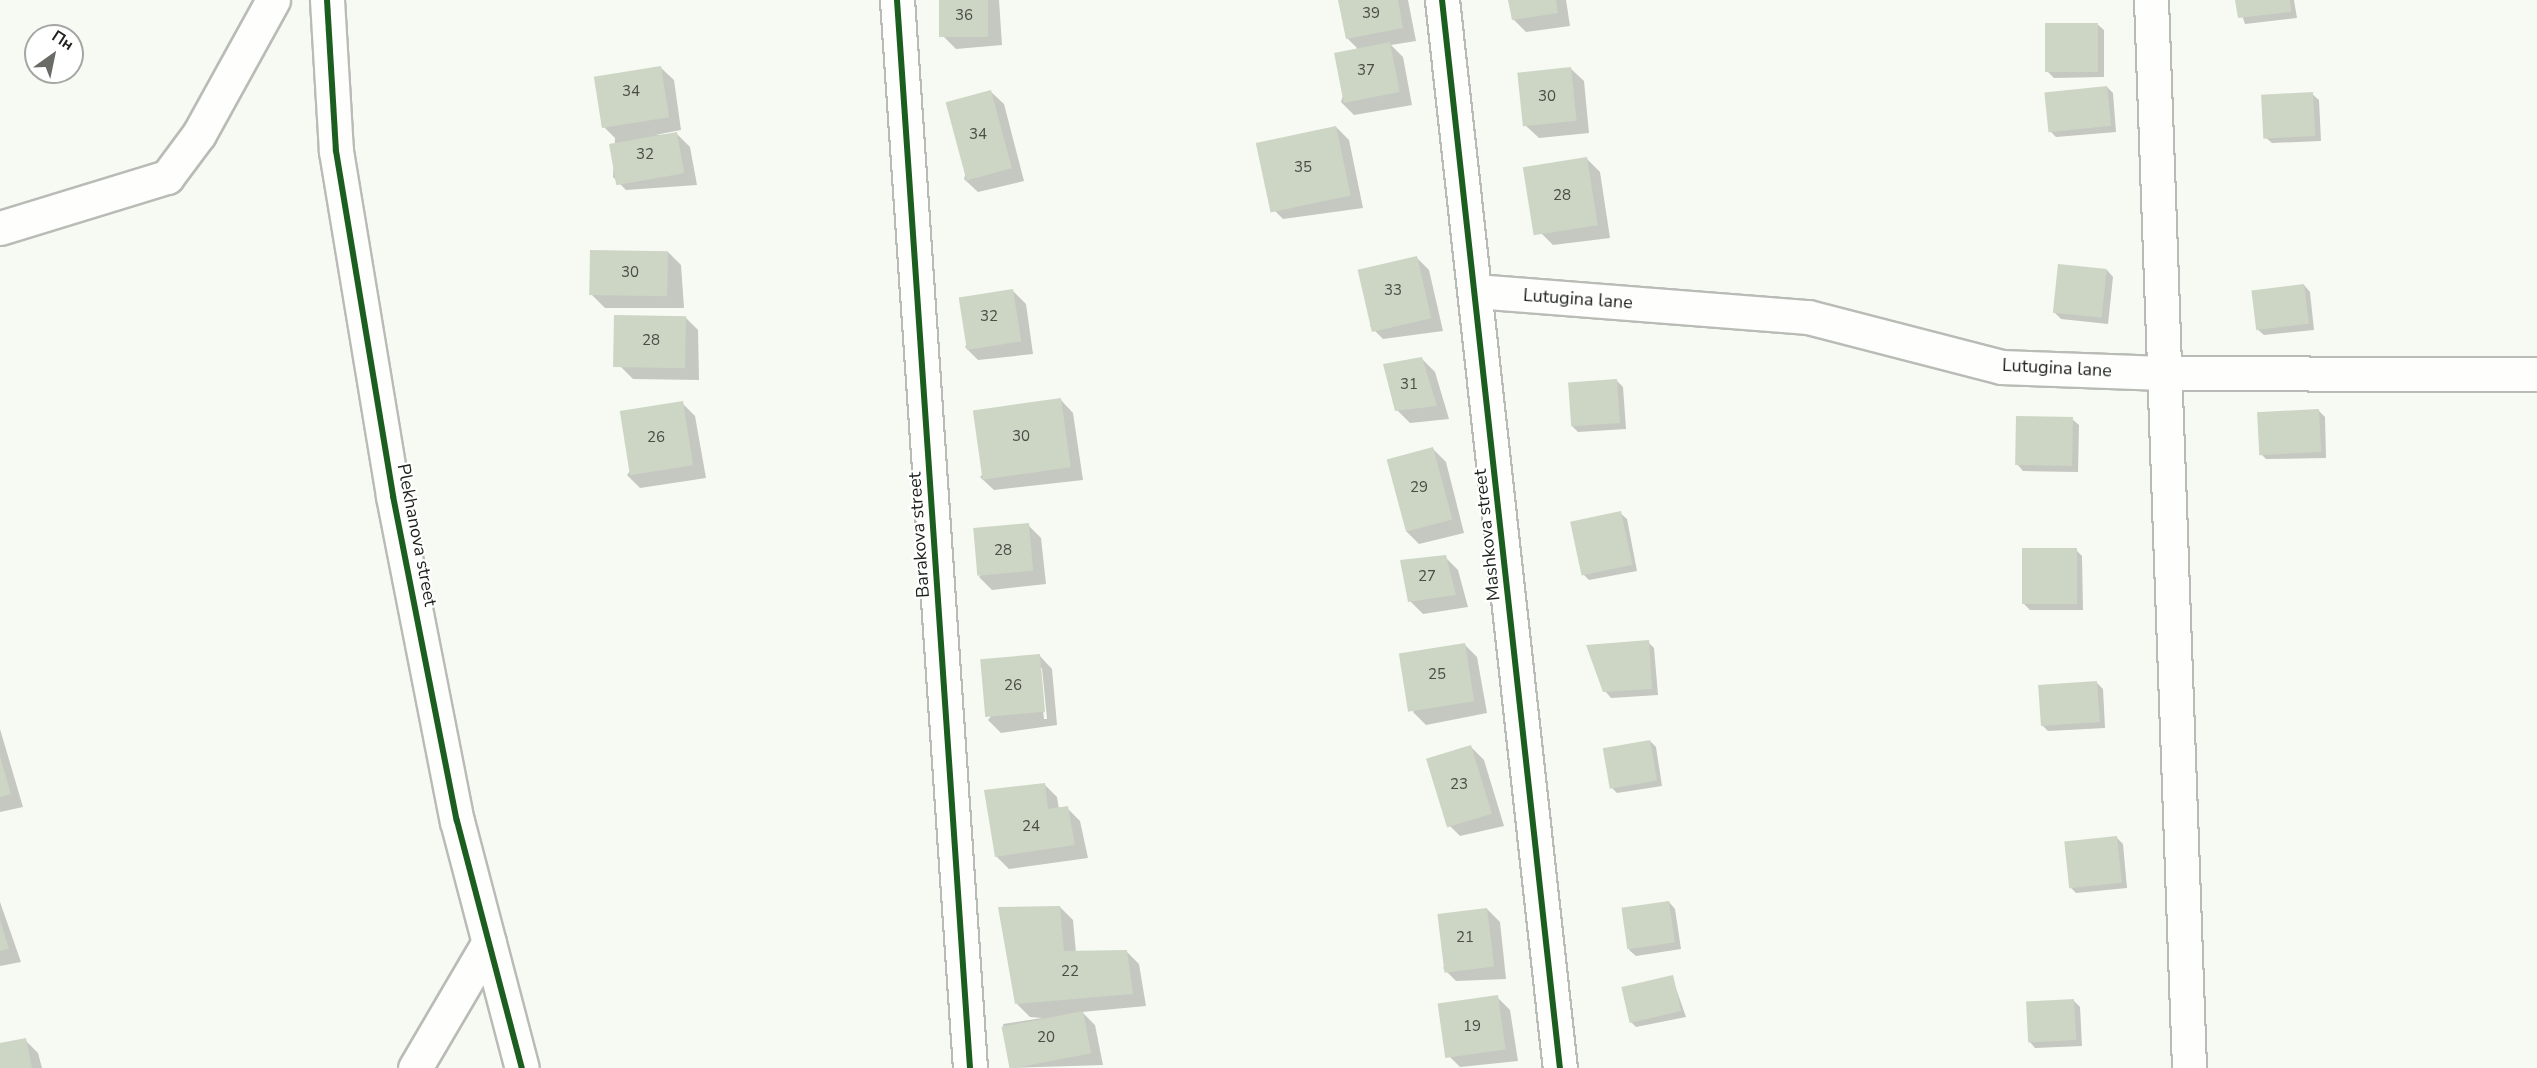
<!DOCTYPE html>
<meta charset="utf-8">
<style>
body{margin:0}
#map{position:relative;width:2537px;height:1068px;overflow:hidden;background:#f6faf2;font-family:"Nunito Sans",sans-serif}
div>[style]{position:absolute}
.shadow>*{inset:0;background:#0003}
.building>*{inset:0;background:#cdd5c5;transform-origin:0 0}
.roads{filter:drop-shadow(2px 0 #b9bcb6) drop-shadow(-2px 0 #b9bcb6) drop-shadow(0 2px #b9bcb6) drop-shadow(0 -2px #b9bcb6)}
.minor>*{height:33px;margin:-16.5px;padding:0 16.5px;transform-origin:16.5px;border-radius:16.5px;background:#fefefd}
.cycleway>*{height:6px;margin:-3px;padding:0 3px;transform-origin:3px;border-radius:3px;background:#1b5e20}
span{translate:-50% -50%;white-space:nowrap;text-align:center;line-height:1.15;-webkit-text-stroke:4.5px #fff;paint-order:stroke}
.number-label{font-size:15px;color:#494d46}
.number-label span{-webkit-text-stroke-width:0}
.street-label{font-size:18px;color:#1d201b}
.north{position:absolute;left:24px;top:24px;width:60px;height:60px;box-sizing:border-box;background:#fff;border:2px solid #a5a6a4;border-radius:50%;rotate:33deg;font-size:16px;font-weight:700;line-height:24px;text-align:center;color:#1d201b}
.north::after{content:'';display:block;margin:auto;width:21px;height:27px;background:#696c66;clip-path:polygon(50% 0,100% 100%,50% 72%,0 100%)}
</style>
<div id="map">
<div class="shadow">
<i style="clip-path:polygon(941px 0,999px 0,1002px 45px,956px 49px,943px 36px)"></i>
<i style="clip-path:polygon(1340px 0,1408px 0,1416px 41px,1391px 45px,1403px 57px,1412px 105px,1354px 115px,1341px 102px,1357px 48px,1347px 38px)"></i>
<i style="clip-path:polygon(1509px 0,1566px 0,1570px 26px,1526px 32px,1513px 19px)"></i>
<i style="clip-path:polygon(2237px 0,2294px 0,2297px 18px,2245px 24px)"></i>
<i style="clip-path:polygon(2097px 24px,2104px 30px,2104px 77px,2054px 78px,2047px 71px)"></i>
<i style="clip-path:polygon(660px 67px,674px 80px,681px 130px,655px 135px,677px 134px,690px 147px,697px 185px,626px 190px,613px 177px,615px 138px,601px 124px)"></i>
<i style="clip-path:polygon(1570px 68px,1584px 81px,1589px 133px,1539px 138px,1525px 125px)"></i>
<i style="clip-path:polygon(2107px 87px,2113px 93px,2116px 132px,2056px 137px,2049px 130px)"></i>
<i style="clip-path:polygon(990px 91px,1004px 104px,1024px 181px,978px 192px,964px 179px)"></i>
<i style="clip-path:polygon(2312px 94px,2319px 100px,2321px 141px,2272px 143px,2265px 137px)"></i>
<i style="clip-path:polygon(1336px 127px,1349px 140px,1363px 208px,1283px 219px,1270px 206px)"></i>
<i style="clip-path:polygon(1587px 159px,1600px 172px,1610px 238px,1553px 245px,1540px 232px)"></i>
<i style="clip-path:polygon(668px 252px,681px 265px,684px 308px,605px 308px,592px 295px)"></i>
<i style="clip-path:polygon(1416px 257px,1429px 270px,1443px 331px,1383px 339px,1370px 326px)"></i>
<i style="clip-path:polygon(2107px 270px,2113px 277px,2108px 324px,2061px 319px,2055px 313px)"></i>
<i style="clip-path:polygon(2304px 285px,2310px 292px,2314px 330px,2264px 335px,2257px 329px)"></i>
<i style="clip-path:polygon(1012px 290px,1026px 304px,1033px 354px,978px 360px,965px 347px)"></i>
<i style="clip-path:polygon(685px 317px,698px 330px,699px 380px,633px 379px,620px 366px)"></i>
<i style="clip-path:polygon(1422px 359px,1435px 372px,1449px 419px,1410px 423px,1397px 410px)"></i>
<i style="clip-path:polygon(1616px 380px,1623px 387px,1626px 429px,1578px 432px,1572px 426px)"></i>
<i style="clip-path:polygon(1060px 399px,1073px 413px,1083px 480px,994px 490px,980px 477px)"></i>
<i style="clip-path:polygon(682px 403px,695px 416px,706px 478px,640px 488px,627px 475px)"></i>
<i style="clip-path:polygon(2318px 410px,2325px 417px,2326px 458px,2266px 459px,2260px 453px)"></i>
<i style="clip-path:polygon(2072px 419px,2079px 425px,2078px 472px,2023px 471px,2017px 464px)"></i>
<i style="clip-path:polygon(1432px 448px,1446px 462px,1464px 533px,1419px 544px,1406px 531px)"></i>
<i style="clip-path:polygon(1620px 513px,1627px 519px,1637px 571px,1589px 580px,1583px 574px)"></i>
<i style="clip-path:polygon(1028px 525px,1041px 538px,1046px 584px,992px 590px,979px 577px)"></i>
<i style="clip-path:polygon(2076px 550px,2082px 556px,2083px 610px,2030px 610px,2023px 603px)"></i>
<i style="clip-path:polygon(1445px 557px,1458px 570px,1468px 607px,1423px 614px,1410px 601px)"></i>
<i style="clip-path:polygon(1648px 642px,1654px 648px,1658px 695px,1611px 698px,1605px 691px)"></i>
<i style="clip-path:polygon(1464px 644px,1477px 657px,1487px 713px,1426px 725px,1413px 712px)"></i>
<i style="clip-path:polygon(evenodd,1039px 655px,1052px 669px,1057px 725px,1001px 733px,988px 720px,1039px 655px,1039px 668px,1042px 668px,1047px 719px,1044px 719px,1039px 668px)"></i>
<i style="clip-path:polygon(2097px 683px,2103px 689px,2105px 728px,2048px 731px,2042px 725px)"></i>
<i style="clip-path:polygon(0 729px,23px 807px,0 812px)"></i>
<i style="clip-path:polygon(1650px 741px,1656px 747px,1662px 786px,1617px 793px,1611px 787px)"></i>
<i style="clip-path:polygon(1470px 746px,1484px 760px,1504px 826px,1460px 836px,1447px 823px)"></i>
<i style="clip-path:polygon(1044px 784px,1057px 797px,1059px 809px,1067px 808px,1080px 821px,1088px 858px,1009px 869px,996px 856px)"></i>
<i style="clip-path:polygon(2116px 837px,2123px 844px,2127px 888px,2076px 893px,2070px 887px)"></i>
<i style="clip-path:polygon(0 902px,21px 962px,0 966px)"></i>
<i style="clip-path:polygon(1669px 902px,1675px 909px,1681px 949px,1636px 956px,1629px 950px)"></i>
<i style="clip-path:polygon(1060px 907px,1073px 920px,1076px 953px,1126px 951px,1139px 964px,1146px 1006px,1082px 1012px,1095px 1025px,1103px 1065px,1010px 1068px,1003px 1024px,1042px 1018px,1030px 1017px,1017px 1004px)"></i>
<i style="clip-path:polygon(1487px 909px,1500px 922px,1506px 979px,1456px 981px,1443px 968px)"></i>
<i style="clip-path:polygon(1672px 977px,1686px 1017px,1636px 1027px,1630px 1021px)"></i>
<i style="clip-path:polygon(1497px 997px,1510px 1010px,1518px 1061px,1460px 1067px,1447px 1054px)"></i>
<i style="clip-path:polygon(2073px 1000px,2080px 1007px,2082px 1046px,2035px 1048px,2029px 1041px)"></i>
<i style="clip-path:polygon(25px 1040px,38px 1053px,42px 1068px,0 1068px,0 1044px)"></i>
</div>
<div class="building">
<i style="left:939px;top:0;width:49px;height:37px"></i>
<i style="clip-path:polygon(1338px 0,1398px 0,1403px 28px,1346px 39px)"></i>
<i style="clip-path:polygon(1508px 0,1556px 0,1558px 13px,1512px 20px)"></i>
<i style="clip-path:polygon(2235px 0,2290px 0,2291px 12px,2238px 18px)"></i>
<i style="left:2045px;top:23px;width:53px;height:49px"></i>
<i style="left:1390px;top:42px;width:51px;height:57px;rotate:79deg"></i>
<i style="left:661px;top:66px;width:52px;height:68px;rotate:81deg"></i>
<i style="left:1571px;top:67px;width:54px;height:54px;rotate:84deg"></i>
<i style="left:2107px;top:86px;width:40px;height:63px;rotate:84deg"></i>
<i style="left:991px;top:90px;width:81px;height:47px;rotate:75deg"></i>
<i style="left:2313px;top:92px;width:44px;height:52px;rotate:87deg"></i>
<i style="left:1336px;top:126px;width:71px;height:82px;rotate:78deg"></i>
<i style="left:677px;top:132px;width:42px;height:69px;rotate:80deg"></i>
<i style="left:1587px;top:157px;width:69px;height:65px;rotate:81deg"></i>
<i style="left:590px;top:250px;width:78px;height:45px;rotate:1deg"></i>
<i style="left:1417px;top:256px;width:64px;height:61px;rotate:77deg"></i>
<i style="left:2058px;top:264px;width:49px;height:49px;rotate:6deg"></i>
<i style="left:2304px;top:284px;width:40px;height:53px;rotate:83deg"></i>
<i style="left:1013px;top:289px;width:53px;height:55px;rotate:81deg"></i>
<i style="left:614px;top:315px;width:72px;height:52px;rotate:1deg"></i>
<i style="clip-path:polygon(1422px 357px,1437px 406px,1395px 411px,1383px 364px)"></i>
<i style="left:1617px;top:379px;width:44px;height:49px;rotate:86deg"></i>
<i style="left:1061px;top:398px;width:70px;height:89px;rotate:82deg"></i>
<i style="left:683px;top:401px;width:65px;height:64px;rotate:81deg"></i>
<i style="left:2319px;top:409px;width:43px;height:62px;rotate:87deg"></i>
<i style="left:2016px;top:416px;width:57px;height:49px;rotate:1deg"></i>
<i style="left:1433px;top:447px;width:75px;height:48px;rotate:75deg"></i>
<i style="left:1621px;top:511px;width:55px;height:52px;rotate:78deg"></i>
<i style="left:1029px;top:523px;width:48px;height:56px;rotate:85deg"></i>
<i style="left:2077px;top:548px;width:56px;height:55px;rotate:90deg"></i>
<i style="clip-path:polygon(1446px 555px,1456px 595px,1408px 602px,1400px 560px)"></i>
<i style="clip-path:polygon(1649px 640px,1652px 689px,1603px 692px,1586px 645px)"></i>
<i style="left:1465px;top:643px;width:59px;height:67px;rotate:81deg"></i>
<i style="left:1040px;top:654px;width:58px;height:60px;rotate:85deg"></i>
<i style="left:2097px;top:681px;width:41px;height:59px;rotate:86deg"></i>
<i style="left:1650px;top:740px;width:41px;height:48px;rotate:80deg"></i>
<i style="left:1471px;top:745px;width:72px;height:47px;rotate:73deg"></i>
<i style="clip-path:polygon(0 756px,11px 794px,0 797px)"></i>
<i style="clip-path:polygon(1045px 783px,1048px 809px,1068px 806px,1075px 845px,995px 857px,984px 790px)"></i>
<i style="left:2117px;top:836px;width:47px;height:53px;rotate:84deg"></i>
<i style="left:1669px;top:901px;width:42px;height:48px;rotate:82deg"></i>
<i style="clip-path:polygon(1060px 906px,1064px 951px,1127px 950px,1133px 994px,1015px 1004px,998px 907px)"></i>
<i style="left:1487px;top:908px;width:59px;height:50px;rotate:83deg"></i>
<i style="clip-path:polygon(0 920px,9px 949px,0 951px)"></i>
<i style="left:1673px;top:975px;width:37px;height:53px;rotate:77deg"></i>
<i style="left:1498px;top:995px;width:55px;height:61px;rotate:82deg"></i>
<i style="left:2074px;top:999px;width:41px;height:48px;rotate:87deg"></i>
<i style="left:1083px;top:1011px;width:43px;height:83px;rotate:79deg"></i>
<i style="clip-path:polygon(26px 1038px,32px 1068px,0 1068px,0 1043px)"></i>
</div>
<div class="roads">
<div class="minor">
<i style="left:327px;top:0;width:151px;rotate:86.6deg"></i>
<i style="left:336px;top:151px;width:350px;rotate:80.6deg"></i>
<i style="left:393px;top:496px;width:331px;rotate:78.9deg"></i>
<i style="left:457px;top:821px;width:255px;rotate:75.3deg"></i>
<i style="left:897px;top:0;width:1070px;rotate:86.09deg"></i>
<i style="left:1442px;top:0;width:1074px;rotate:83.7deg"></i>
<i style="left:2151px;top:0;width:1069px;rotate:87.96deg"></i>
<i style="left:0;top:228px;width:175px;rotate:-17deg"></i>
<i style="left:167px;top:177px;width:54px;rotate:-53.3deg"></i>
<i style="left:199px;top:134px;width:153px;rotate:-61.1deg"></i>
<i style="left:1476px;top:291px;width:333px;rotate:4.5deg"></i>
<i style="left:1808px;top:317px;width:199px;rotate:14.5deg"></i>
<i style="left:2001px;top:367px;width:162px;rotate:2.1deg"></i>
<i style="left:2163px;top:373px;width:374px;rotate:0.2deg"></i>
<i style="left:415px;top:1068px;width:146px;rotate:-59.6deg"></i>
</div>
</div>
<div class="cycleway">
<i style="left:327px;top:0;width:151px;rotate:86.6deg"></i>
<i style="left:336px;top:151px;width:350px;rotate:80.6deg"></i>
<i style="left:393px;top:496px;width:331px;rotate:78.9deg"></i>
<i style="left:457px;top:821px;width:255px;rotate:75.3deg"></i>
<i style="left:897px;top:0;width:1070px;rotate:86.09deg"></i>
<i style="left:1442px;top:0;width:1074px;rotate:83.7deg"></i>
</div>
<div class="number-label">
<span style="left:1371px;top:14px">39</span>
<span style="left:964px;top:16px">36</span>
<span style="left:1366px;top:71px">37</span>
<span style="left:631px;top:92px">34</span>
<span style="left:1547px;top:97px">30</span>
<span style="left:978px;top:135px">34</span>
<span style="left:645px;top:155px">32</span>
<span style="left:1303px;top:168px">35</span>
<span style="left:1562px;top:196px">28</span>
<span style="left:630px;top:273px">30</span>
<span style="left:1393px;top:291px">33</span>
<span style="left:989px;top:317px">32</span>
<span style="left:651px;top:341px">28</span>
<span style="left:1409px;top:385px">31</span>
<span style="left:1021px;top:437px">30</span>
<span style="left:656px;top:438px">26</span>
<span style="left:1419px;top:488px">29</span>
<span style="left:1003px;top:551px">28</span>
<span style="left:1427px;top:577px">27</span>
<span style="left:1437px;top:675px">25</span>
<span style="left:1013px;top:686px">26</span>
<span style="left:1459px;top:785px">23</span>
<span style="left:1031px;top:827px">24</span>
<span style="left:1465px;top:938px">21</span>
<span style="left:1070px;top:972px">22</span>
<span style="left:1472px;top:1027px">19</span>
<span style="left:1046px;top:1038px">20</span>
</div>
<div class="street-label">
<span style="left:1578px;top:299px;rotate:4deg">Lutugina lane</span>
<span style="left:2057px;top:368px;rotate:3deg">Lutugina lane</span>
<span style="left:417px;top:535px;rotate:79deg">Plekhanova street</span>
<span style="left:919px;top:535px;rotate:-94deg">Barakova street</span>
<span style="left:1487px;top:535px;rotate:-96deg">Mashkova street</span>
</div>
<div class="north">Пн</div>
</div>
